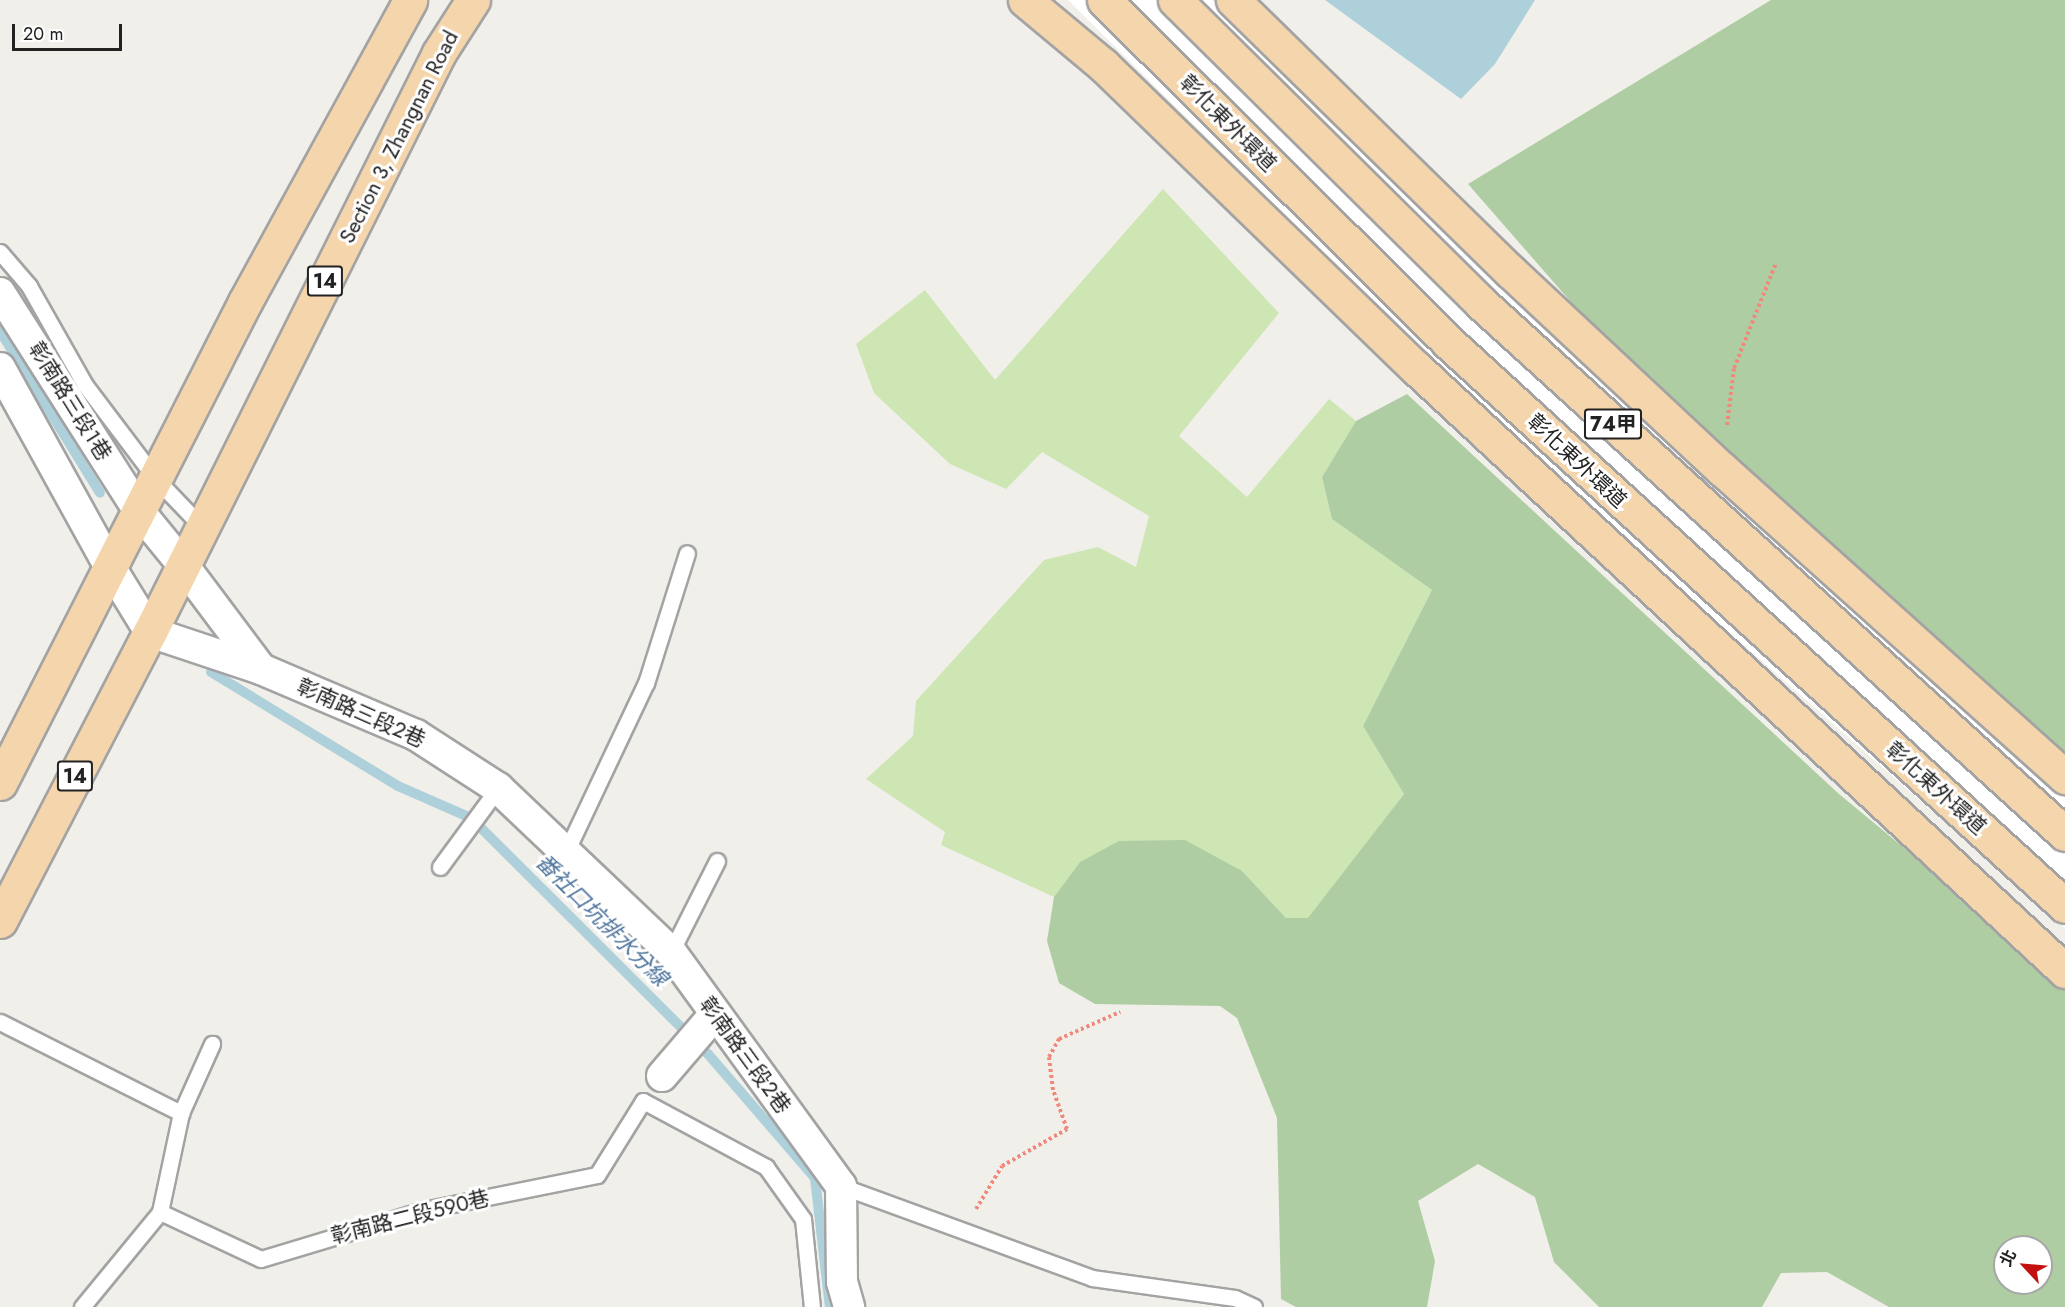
<!DOCTYPE html>
<meta charset="utf-8">
<style>
body{margin:0}
#map{position:relative;width:2065px;height:1307px;overflow:hidden;background:#f1efea;font-family:Jost,"Noto Sans TC",sans-serif}
div>[style]{position:absolute}
.grass>*{inset:0;background:#cde6b4}
.forest>*{inset:0;background:#aecda2}
.water>*{inset:0;background:#aed0db}
.pier>*{inset:0;background:#fff}
.stream>*{height:10px;margin:-5px;padding:0 5px;transform-origin:5px;border-radius:5px;background:#aed0db}
.path>*{height:4px;margin-top:-2px;transform-origin:0;background:repeating-linear-gradient(90deg,#f0897c 0 3px,transparent 0 6px)}
.roads{filter:drop-shadow(2px 0 #a3a3a3) drop-shadow(-2px 0 #a3a3a3) drop-shadow(0 2px #a3a3a3) drop-shadow(0 -2px #a3a3a3)}
.service>*{height:15px;margin:-7.5px;padding:0 7.5px;transform-origin:7.5px;border-radius:7.5px;background:#fff}
.minor>*{height:30px;margin:-15px;padding:0 15px;transform-origin:15px;border-radius:15px;background:#fff}
.primary>*{height:33px;margin:-16.5px;padding:0 16.5px;transform-origin:16.5px;border-radius:16.5px;background:#f5d5ab}
span{translate:-50% -50%;white-space:nowrap;text-align:center;line-height:1.15;-webkit-text-stroke:6px #fff;paint-order:stroke}
.shield-label span{padding:2px 4px;background:#fff;border:2px solid;border-radius:4px;-webkit-text-stroke-width:0}
.shield-label{font-size:20px;color:#222;font-weight:700}
.street-label{font-size:21px;color:#222}
.water-label{font-size:22px;color:#4e749c;font-style:italic}
.north{position:absolute;left:1993px;top:1235px;width:60px;height:60px;box-sizing:border-box;background:#fff;border:2px solid #a7a7a7;border-radius:50%;rotate:296deg;font-size:16px;font-weight:700;line-height:24px;text-align:center;color:#222}
.north::after{content:'';display:block;margin:auto;width:21px;height:27px;background:#c31110;clip-path:polygon(50% 0,100% 100%,50% 72%,0 100%)}
.scale{position:absolute;left:12px;top:24px;width:110px;height:27px;box-sizing:border-box;border:3px solid #222;border-top:0;padding-left:8px;font-size:18px;line-height:21px;white-space:nowrap;color:#222;-webkit-text-stroke:4px #fff;paint-order:stroke}
</style>
<div id="map">
<div class="grass">
<i style="clip-path:polygon(1163px 189px,1279px 313px,1179px 436px,1247px 497px,1329px 399px,1356px 421px,1322px 477px,1332px 519px,1432px 590px,1363px 726px,1404px 794px,1308px 919px,1286px 918px,1242px 871px,1080px 862px,1054px 897px,941px 845px,945px 832px,866px 779px,913px 736px,916px 701px,1044px 560px,1098px 547px,1136px 567px,1149px 516px,1042px 452px,1006px 489px,950px 464px,874px 393px,856px 344px,925px 290px,995px 380px)"></i>
</div>
<div class="forest">
<i style="clip-path:polygon(1771px 0,2065px 0,2065px 770px,1660px 404px,1468px 184px)"></i>
<i style="clip-path:polygon(evenodd,1407px 394px,1839px 794px,2065px 981px,2065px 1307px,1889px 1307px,1827px 1272px,1781px 1273px,1762px 1307px,1599px 1307px,1554px 1262px,1535px 1197px,1478px 1164px,1418px 1201px,1435px 1261px,1427px 1307px,1296px 1307px,1281px 1299px,1277px 1118px,1237px 1018px,1220px 1006px,1095px 1004px,1059px 983px,1047px 941px,1054px 897px,1080px 862px,1119px 841px,1185px 840px,1242px 871px,1286px 918px,1308px 918px,1404px 794px,1363px 726px,1432px 590px,1332px 519px,1322px 477px,1356px 421px,1407px 394px,2005px 1247px,2041px 1247px,2041px 1283px,2005px 1283px,2005px 1247px)"></i>
</div>
<div class="water">
<i style="clip-path:polygon(1325px 0,1535px 0,1495px 64px,1461px 99px)"></i>
</div>
<div class="pier">
<i style="clip-path:polygon(1068px 0,1212px 0,1498px 284px,1666px 437px,2065px 785px,2065px 928px,1596px 515px,1430px 359px)"></i>
</div>
<div class="stream">
<i style="left:0;top:331px;width:190px;rotate:58.3deg"></i>
<i style="left:211px;top:672px;width:219px;rotate:31.4deg"></i>
<i style="left:398px;top:786px;width:80px;rotate:23.7deg"></i>
<i style="left:471px;top:818px;width:334px;rotate:44.9deg"></i>
<i style="left:708px;top:1054px;width:164px;rotate:49.2deg"></i>
<i style="left:815px;top:1178px;width:130px;rotate:83.4deg"></i>
</div>
<div class="path">
<i style="left:1727px;top:425px;width:57px;rotate:-83deg"></i>
<i style="left:1734px;top:368px;width:113px;rotate:-68.2deg"></i>
<i style="left:976px;top:1209px;width:50px;rotate:-58.8deg"></i>
<i style="left:1002px;top:1166px;width:75px;rotate:-29.6deg"></i>
<i style="left:1067px;top:1129px;width:41px;rotate:-109.7deg"></i>
<i style="left:1053px;top:1090px;width:33px;rotate:-97deg"></i>
<i style="left:1049px;top:1057px;width:21px;rotate:-61deg"></i>
<i style="left:1059px;top:1039px;width:67px;rotate:-23.9deg"></i>
</div>
<div class="roads">
<div class="service">
<i style="left:0;top:252px;width:45px;rotate:49.5deg"></i>
<i style="left:29px;top:286px;width:114px;rotate:60.5deg"></i>
<i style="left:85px;top:385px;width:118px;rotate:52.9deg"></i>
<i style="left:156px;top:479px;width:66px;rotate:46.2deg"></i>
<i style="left:565px;top:854px;width:189px;rotate:-64.7deg"></i>
<i style="left:646px;top:683px;width:136px;rotate:-72.5deg"></i>
<i style="left:440px;top:867px;width:98px;rotate:-53.7deg"></i>
<i style="left:671px;top:952px;width:102px;rotate:-63.2deg"></i>
<i style="left:0;top:1022px;width:203px;rotate:26.7deg"></i>
<i style="left:181px;top:1113px;width:101px;rotate:102deg"></i>
<i style="left:160px;top:1212px;width:111px;rotate:25deg"></i>
<i style="left:261px;top:1259px;width:169px;rotate:-16.8deg"></i>
<i style="left:423px;top:1210px;width:177px;rotate:-11.4deg"></i>
<i style="left:597px;top:1175px;width:87px;rotate:-58.1deg"></i>
<i style="left:643px;top:1101px;width:140px;rotate:28.2deg"></i>
<i style="left:766px;top:1167px;width:64px;rotate:54.6deg"></i>
<i style="left:803px;top:1219px;width:88px;rotate:84.2deg"></i>
<i style="left:181px;top:1113px;width:76px;rotate:-65.8deg"></i>
<i style="left:841px;top:1186px;width:267px;rotate:20.1deg"></i>
<i style="left:1092px;top:1278px;width:144px;rotate:8deg"></i>
<i style="left:1235px;top:1298px;width:21px;rotate:25deg"></i>
<i style="left:82px;top:1307px;width:123px;rotate:-50.6deg"></i>
</div>
<div class="minor">
<i style="left:0;top:293px;width:257px;rotate:57.5deg"></i>
<i style="left:138px;top:510px;width:71px;rotate:50.7deg"></i>
<i style="left:183px;top:565px;width:130px;rotate:53.1deg"></i>
<i style="left:0;top:368px;width:227px;rotate:61.1deg"></i>
<i style="left:110px;top:567px;width:76px;rotate:58.4deg"></i>
<i style="left:150px;top:632px;width:117px;rotate:18.4deg"></i>
<i style="left:261px;top:669px;width:168px;rotate:23.1deg"></i>
<i style="left:416px;top:735px;width:98px;rotate:32.9deg"></i>
<i style="left:498px;top:788px;width:238px;rotate:43.5deg"></i>
<i style="left:671px;top:952px;width:289px;rotate:54deg"></i>
<i style="left:841px;top:1186px;width:96px;rotate:89.4deg"></i>
<i style="left:842px;top:1282px;width:26px;rotate:74deg"></i>
<i style="left:662px;top:1076px;width:82px;rotate:-49.5deg"></i>
</div>
<div class="primary">
<i style="left:1025px;top:0;width:102px;rotate:39.8deg"></i>
<i style="left:1103px;top:65px;width:436px;rotate:44.1deg"></i>
<i style="left:1416px;top:368px;width:886px;rotate:42.9deg"></i>
<i style="left:1104px;top:0;width:484px;rotate:44.8deg"></i>
<i style="left:1447px;top:341px;width:837px;rotate:42.43deg"></i>
<i style="left:1175px;top:0;width:431px;rotate:44.7deg"></i>
<i style="left:1481px;top:303px;width:789px;rotate:42.28deg"></i>
<i style="left:1233px;top:0;width:388px;rotate:44.4deg"></i>
<i style="left:1510px;top:271px;width:291px;rotate:43.1deg"></i>
<i style="left:1723px;top:470px;width:460px;rotate:41.9deg"></i>
<i style="left:0;top:783px;width:540px;rotate:-63.01deg"></i>
<i style="left:245px;top:302px;width:344px;rotate:-61.3deg"></i>
<i style="left:0;top:921px;width:326px;rotate:-62.6deg"></i>
<i style="left:150px;top:632px;width:647px;rotate:-63.47deg"></i>
<i style="left:439px;top:53px;width:63px;rotate:-57.3deg"></i>
</div>
</div>
<div class="shield-label">
<span style="left:325px;top:281px">14</span>
<span style="left:1613px;top:424px">74甲</span>
<span style="left:75px;top:776px">14</span>
</div>
<div class="street-label">
<span style="left:1228px;top:123px;rotate:45deg">彰化東外環道</span>
<span style="left:399px;top:137px;rotate:-63deg">Section 3, Zhangnan Road</span>
<span style="left:70px;top:401px;rotate:58deg">彰南路三段1巷</span>
<span style="left:1577px;top:461px;rotate:43deg">彰化東外環道</span>
<span style="left:361px;top:713px;rotate:24deg">彰南路三段2巷</span>
<span style="left:1936px;top:788px;rotate:42deg">彰化東外環道</span>
<span style="left:745px;top:1055px;rotate:54deg">彰南路三段2巷</span>
<span style="left:410px;top:1217px;rotate:-14deg">彰南路二段590巷</span>
</div>
<div class="water-label">
<span style="left:602px;top:920px;rotate:45deg">番社口坑排水分線</span>
</div>
<div class="north">北</div>
<div class="scale">20 m</div>
</div>
